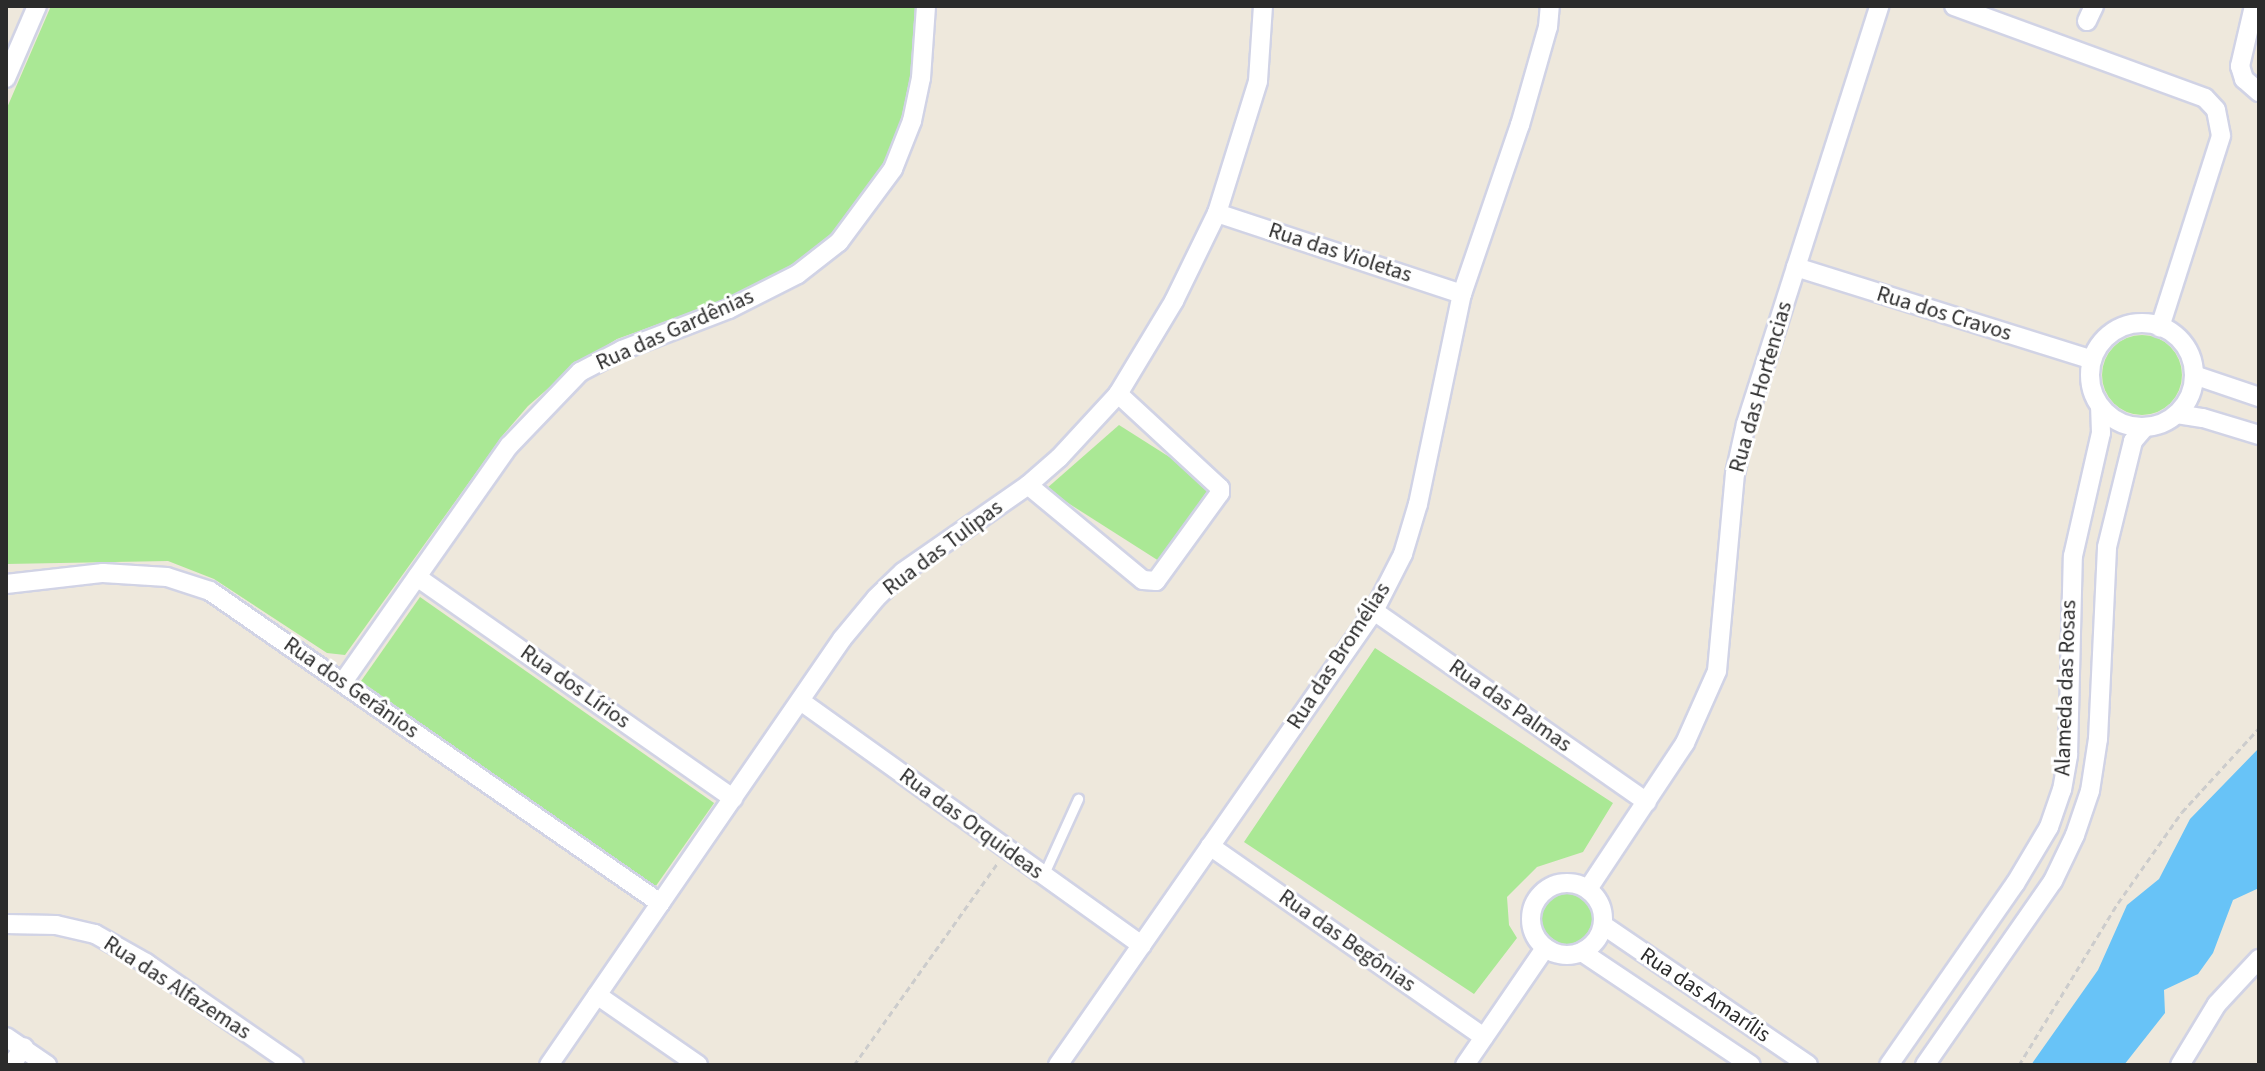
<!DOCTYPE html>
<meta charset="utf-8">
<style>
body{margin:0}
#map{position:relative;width:2265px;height:1071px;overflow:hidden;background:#eee8dc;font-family:"Source Sans 3",sans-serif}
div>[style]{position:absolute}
.green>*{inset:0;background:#aae895;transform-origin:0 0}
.round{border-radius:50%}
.water>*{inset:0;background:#68c3f7}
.path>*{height:3px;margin-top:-1.5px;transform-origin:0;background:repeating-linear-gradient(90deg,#ccc 0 6px,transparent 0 10px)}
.roads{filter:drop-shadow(2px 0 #d1d3e5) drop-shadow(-2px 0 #d1d3e5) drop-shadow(0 2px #d1d3e5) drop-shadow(0 -2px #d1d3e5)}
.lane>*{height:9px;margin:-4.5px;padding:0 4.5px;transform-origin:4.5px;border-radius:4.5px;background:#fff}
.street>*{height:18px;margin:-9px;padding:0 9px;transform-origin:9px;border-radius:9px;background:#fff}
.street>.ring{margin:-9px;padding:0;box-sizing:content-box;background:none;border:18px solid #fff;border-radius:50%}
span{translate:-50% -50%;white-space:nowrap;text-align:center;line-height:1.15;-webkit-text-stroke:6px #fff;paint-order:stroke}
.street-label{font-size:22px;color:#2b2b2b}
.frame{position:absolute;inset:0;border:8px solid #2b2b2b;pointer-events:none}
</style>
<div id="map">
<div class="green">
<i style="clip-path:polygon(51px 6px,916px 6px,911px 80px,902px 118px,883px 168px,833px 235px,792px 267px,722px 301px,617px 339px,575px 365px,528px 406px,503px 435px,345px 655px,327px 653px,214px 579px,168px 561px,6px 564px,6px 110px)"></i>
<i class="round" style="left:2102px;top:335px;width:80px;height:80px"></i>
<i style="clip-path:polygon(1119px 425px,1212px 484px,1159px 561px,1046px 489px)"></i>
<i style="left:420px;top:597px;width:359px;height:103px;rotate:35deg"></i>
<i style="clip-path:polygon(1375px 648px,1613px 803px,1583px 852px,1537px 867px,1507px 897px,1509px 925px,1517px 938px,1474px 994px,1244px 842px)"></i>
<i class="round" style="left:1538px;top:890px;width:58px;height:58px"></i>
</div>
<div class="water">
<i style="clip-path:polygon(2259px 748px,2259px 888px,2233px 900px,2213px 953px,2198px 974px,2164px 990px,2165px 1013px,2124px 1065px,2031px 1065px,2098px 970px,2127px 905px,2159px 879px,2190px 819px)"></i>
</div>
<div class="path">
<i style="left:854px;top:1065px;width:249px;rotate:-54.6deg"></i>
<i style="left:2019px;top:1065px;width:190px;rotate:-58.6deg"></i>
<i style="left:2118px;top:903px;width:111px;rotate:-54.9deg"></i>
<i style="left:2182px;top:812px;width:114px;rotate:-47.5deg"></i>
</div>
<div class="roads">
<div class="lane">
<i style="left:1043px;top:876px;width:85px;rotate:-65.6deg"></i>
</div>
<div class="street">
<i style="left:1954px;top:6px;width:267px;rotate:20.1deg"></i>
<i style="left:2205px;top:98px;width:16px;rotate:47deg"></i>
<i style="left:2216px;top:110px;width:26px;rotate:79deg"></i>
<i style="left:2221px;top:136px;width:201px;rotate:107.7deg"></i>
<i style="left:2254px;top:6px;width:62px;rotate:103.1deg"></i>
<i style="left:2240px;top:66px;width:14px;rotate:73deg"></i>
<i style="left:2244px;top:79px;width:20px;rotate:41deg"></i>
<i style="left:2087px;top:21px;width:17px;rotate:-65deg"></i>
<i style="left:6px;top:78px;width:78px;rotate:-66.7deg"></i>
<i style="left:1217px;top:213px;width:258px;rotate:18.3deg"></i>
<i style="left:1796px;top:267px;width:310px;rotate:17.4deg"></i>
<i class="ring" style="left:2090px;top:323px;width:86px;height:86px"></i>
<i style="left:2194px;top:375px;width:69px;rotate:18.7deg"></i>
<i style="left:2177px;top:414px;width:26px;rotate:9deg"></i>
<i style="left:2203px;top:418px;width:59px;rotate:16.9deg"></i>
<i style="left:1028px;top:485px;width:149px;rotate:39.6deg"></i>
<i style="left:1143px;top:580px;width:13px;rotate:4deg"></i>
<i style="left:1156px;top:581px;width:109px;rotate:-54deg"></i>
<i style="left:1220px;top:493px;width:5px;rotate:-90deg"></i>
<i style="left:1220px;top:488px;width:139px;rotate:-137.3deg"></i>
<i style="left:417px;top:577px;width:386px;rotate:35deg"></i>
<i style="left:6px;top:584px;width:98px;rotate:-6.5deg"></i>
<i style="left:103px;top:573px;width:64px;rotate:3.6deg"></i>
<i style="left:167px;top:577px;width:45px;rotate:18deg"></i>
<i style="left:210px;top:591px;width:548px;rotate:34.73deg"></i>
<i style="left:1374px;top:611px;width:333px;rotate:35deg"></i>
<i style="left:343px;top:682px;width:289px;rotate:-54.9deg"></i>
<i style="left:509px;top:446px;width:103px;rotate:-46.2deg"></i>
<i style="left:580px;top:372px;width:47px;rotate:-27.6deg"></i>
<i style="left:622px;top:350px;width:115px;rotate:-21deg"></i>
<i style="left:729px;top:309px;width:77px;rotate:-26.9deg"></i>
<i style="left:798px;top:274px;width:52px;rotate:-38deg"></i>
<i style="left:839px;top:242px;width:91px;rotate:-53.5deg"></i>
<i style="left:893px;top:169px;width:52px;rotate:-68.4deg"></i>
<i style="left:912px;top:121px;width:44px;rotate:-78.2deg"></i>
<i style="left:921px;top:78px;width:72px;rotate:-86deg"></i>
<i style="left:802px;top:702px;width:418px;rotate:35.6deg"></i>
<i style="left:1210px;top:846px;width:334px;rotate:34.9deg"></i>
<i class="ring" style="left:1531px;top:883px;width:54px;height:54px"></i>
<i style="left:1588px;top:889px;width:175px;rotate:-56.4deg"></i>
<i style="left:1685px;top:743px;width:79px;rotate:-66deg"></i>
<i style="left:1717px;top:671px;width:198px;rotate:-84.8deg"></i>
<i style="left:1735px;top:474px;width:51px;rotate:-77.6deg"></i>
<i style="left:1746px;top:424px;width:439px;rotate:-72.3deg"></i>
<i style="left:6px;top:924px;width:50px;rotate:1.1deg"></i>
<i style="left:56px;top:925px;width:40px;rotate:13deg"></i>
<i style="left:95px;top:934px;width:59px;rotate:29.6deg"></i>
<i style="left:146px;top:963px;width:180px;rotate:34.6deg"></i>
<i style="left:1603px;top:925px;width:248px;rotate:34.3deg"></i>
<i style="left:1582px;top:952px;width:203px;rotate:33.8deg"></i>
<i style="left:597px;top:995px;width:123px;rotate:34.7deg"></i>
<i style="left:6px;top:1037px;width:50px;rotate:34.3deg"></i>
<i style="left:11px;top:1065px;width:22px;rotate:-54deg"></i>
<i style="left:549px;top:1065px;width:517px;rotate:-55.48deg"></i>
<i style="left:842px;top:639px;width:53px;rotate:-50.3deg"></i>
<i style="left:876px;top:598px;width:37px;rotate:-44deg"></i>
<i style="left:903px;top:572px;width:152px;rotate:-34.8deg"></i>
<i style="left:1028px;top:485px;width:41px;rotate:-41.1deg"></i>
<i style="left:1059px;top:458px;width:87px;rotate:-47.3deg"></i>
<i style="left:1118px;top:394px;width:109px;rotate:-58.9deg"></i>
<i style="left:1174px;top:301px;width:98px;rotate:-64deg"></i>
<i style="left:1217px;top:213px;width:138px;rotate:-72.7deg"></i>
<i style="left:1258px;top:81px;width:75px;rotate:-86.2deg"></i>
<i style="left:1058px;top:1065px;width:553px;rotate:-55.16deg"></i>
<i style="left:1374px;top:611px;width:64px;rotate:-63deg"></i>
<i style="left:1403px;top:554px;width:52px;rotate:-73.3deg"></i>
<i style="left:1418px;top:504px;width:215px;rotate:-78.2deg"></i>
<i style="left:1462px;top:294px;width:179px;rotate:-71.1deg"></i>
<i style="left:1520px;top:125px;width:102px;rotate:-74.1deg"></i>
<i style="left:1548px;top:27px;width:21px;rotate:-85deg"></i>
<i style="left:1465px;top:1065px;width:142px;rotate:-55.6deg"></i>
<i style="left:1889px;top:1065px;width:221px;rotate:-55.2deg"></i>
<i style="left:2015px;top:884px;width:66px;rotate:-59.2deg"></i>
<i style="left:2049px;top:827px;width:39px;rotate:-71deg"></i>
<i style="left:2062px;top:790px;width:36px;rotate:-80deg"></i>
<i style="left:2068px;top:755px;width:199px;rotate:-88.6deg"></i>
<i style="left:2073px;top:556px;width:126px;rotate:-77.2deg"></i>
<i style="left:2101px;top:433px;width:26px;rotate:-92deg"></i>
<i style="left:1925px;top:1065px;width:224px;rotate:-55.2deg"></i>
<i style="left:2053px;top:881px;width:51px;rotate:-64.4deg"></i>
<i style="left:2075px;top:835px;width:46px;rotate:-71.2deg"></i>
<i style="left:2090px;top:791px;width:53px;rotate:-81.3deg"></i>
<i style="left:2098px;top:739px;width:192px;rotate:-87.3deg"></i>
<i style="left:2107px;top:547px;width:109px;rotate:-76.2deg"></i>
<i style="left:2133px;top:441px;width:18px;rotate:-49deg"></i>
<i style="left:2180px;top:1065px;width:71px;rotate:-58.8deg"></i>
<i style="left:2217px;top:1004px;width:62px;rotate:-47deg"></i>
</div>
</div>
<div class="street-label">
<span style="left:1340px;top:253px;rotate:18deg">Rua das Violetas</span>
<span style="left:1944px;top:314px;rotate:17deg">Rua dos Cravos</span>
<span style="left:675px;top:330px;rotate:-24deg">Rua das Gardênias</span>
<span style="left:1761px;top:387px;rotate:-74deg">Rua das Hortencias</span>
<span style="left:943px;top:548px;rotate:-37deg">Rua das Tulipas</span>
<span style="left:1339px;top:656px;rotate:-57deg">Rua das Bromélias</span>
<span style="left:575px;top:687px;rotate:35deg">Rua dos Lírios</span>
<span style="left:351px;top:688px;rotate:35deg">Rua dos Gerânios</span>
<span style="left:2066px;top:688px;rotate:-88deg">Alameda das Rosas</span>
<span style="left:1510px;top:706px;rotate:35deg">Rua das Palmas</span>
<span style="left:971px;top:824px;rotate:36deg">Rua das Orquideas</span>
<span style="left:1347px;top:941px;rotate:35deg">Rua das Begônias</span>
<span style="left:177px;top:988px;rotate:33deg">Rua das Alfazemas</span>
<span style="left:1705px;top:995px;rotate:34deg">Rua das Amarílis</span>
</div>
<div class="frame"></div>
</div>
